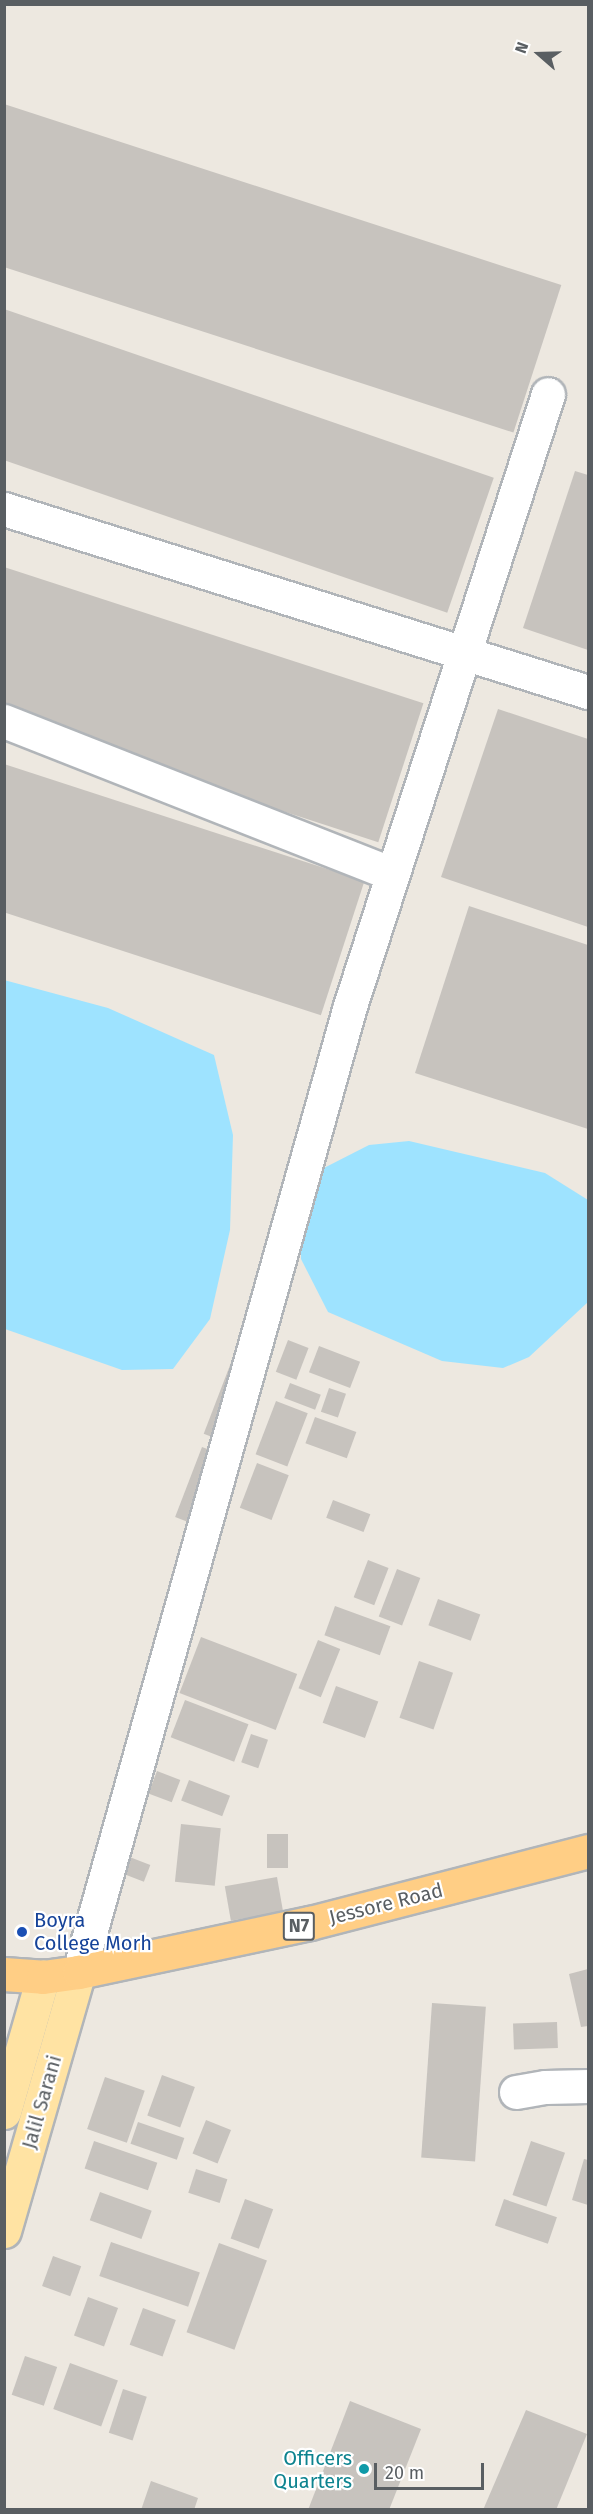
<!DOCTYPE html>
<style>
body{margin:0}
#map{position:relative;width:593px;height:2514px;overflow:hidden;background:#ede8e0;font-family:"Fira Sans",sans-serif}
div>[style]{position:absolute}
.water>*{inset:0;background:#9ee3ff}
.building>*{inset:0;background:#c7c3be;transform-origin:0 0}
.roads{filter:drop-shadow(2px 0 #b1b5b9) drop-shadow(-2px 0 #b1b5b9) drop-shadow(0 2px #b1b5b9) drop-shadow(0 -2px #b1b5b9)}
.minor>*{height:33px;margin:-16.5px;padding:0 16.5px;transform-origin:16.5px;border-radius:16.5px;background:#fff}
.major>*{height:33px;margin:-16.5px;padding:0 16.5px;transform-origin:16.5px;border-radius:16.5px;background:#ffe3a3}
.highway>*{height:33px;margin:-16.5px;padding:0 16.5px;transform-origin:16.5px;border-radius:16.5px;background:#ffce85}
.dots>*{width:16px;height:16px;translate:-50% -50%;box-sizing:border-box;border:3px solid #fff;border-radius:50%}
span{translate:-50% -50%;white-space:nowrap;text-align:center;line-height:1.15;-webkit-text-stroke:4.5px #fff;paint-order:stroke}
.shield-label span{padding:2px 4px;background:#fff;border:2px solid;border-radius:4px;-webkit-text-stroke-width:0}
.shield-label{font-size:18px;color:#595e62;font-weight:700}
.street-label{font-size:20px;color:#595e62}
.transit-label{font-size:20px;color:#164399}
.left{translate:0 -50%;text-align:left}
.culture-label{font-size:20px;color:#0d838f}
.right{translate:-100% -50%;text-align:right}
.frame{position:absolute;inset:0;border:6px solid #595e62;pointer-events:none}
.north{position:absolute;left:509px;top:24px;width:60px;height:60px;-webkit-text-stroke:4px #fff;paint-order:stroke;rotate:290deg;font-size:16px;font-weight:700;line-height:24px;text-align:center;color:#595e62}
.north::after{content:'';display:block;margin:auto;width:21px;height:27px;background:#595e62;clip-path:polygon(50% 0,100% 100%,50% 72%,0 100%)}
.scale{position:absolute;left:374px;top:2463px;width:110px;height:27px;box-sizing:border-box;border:3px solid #595e62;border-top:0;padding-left:8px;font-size:18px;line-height:21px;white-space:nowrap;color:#595e62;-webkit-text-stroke:4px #fff;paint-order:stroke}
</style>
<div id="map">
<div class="water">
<i style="clip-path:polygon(4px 980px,108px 1008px,214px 1055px,233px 1135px,230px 1230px,210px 1319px,173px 1369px,122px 1370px,5px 1329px)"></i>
<i style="clip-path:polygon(409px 1141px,545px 1173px,588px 1200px,588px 1302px,529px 1357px,503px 1368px,442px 1361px,328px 1312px,301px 1259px,301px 1213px,320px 1170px,369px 1145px)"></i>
</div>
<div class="building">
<i style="left:4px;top:104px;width:586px;height:155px;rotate:18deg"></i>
<i style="left:4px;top:309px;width:518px;height:143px;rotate:19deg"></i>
<i style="clip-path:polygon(575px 471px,588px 475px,588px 650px,523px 628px)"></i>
<i style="left:4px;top:567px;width:441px;height:146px;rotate:18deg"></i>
<i style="clip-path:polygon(498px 709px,588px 739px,588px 927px,441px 877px)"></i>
<i style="left:4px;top:764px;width:379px;height:141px;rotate:18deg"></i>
<i style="clip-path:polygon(469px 906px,588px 945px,588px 1129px,415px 1073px)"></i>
<i style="left:288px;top:1340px;width:22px;height:34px;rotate:21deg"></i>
<i style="left:319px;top:1346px;width:44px;height:28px;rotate:21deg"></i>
<i style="left:232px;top:1360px;width:28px;height:79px;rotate:21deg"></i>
<i style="left:290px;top:1383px;width:33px;height:16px;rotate:21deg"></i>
<i style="left:329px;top:1388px;width:18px;height:25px;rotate:19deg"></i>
<i style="left:276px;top:1401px;width:34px;height:57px;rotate:21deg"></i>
<i style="left:315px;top:1417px;width:44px;height:28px;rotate:20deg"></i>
<i style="left:202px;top:1447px;width:30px;height:75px;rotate:21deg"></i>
<i style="left:257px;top:1463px;width:34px;height:48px;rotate:21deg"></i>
<i style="left:333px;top:1500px;width:40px;height:19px;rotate:21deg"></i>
<i style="left:368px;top:1560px;width:22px;height:40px;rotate:21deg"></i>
<i style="left:397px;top:1569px;width:25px;height:51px;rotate:21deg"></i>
<i style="left:438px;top:1599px;width:45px;height:28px;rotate:20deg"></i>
<i style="left:335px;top:1606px;width:59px;height:31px;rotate:20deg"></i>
<i style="left:201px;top:1637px;width:103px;height:60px;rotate:21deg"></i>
<i style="left:318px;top:1640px;width:24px;height:52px;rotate:22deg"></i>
<i style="left:419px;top:1661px;width:36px;height:60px;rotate:19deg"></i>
<i style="left:336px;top:1686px;width:45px;height:39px;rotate:20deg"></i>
<i style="left:185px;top:1700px;width:68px;height:40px;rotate:21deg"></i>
<i style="left:251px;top:1734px;width:18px;height:30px;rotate:19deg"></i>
<i style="left:157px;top:1771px;width:25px;height:24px;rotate:21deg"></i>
<i style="left:189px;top:1780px;width:44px;height:22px;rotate:21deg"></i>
<i style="left:181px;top:1824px;width:40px;height:58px;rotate:6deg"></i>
<i style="left:267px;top:1834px;width:21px;height:34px"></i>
<i style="left:127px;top:1856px;width:25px;height:18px;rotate:21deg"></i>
<i style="left:277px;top:1877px;width:35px;height:53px;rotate:80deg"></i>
<i style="clip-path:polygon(588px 1969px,588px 2026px,581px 2027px,569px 1974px)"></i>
<i style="left:432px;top:2003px;width:54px;height:155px;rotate:4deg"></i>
<i style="left:557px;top:2022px;width:26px;height:44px;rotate:88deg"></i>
<i style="left:162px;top:2075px;width:35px;height:43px;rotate:20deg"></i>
<i style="left:105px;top:2077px;width:42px;height:55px;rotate:19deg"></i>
<i style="left:206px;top:2120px;width:27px;height:36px;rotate:22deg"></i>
<i style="left:138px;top:2122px;width:49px;height:23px;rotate:19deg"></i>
<i style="left:94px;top:2141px;width:67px;height:29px;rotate:19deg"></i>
<i style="left:531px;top:2141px;width:36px;height:57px;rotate:19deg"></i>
<i style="clip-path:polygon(584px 2159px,588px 2160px,588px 2205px,572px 2200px)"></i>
<i style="left:196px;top:2169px;width:33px;height:25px;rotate:18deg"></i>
<i style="left:100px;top:2192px;width:55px;height:30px;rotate:20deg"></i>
<i style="left:245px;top:2199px;width:30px;height:42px;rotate:20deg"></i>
<i style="left:504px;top:2199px;width:56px;height:28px;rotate:19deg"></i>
<i style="left:111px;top:2242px;width:94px;height:36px;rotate:19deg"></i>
<i style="left:219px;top:2243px;width:51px;height:95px;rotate:20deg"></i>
<i style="left:53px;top:2256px;width:30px;height:32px;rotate:20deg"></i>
<i style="left:88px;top:2297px;width:32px;height:41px;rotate:20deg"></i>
<i style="left:143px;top:2308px;width:35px;height:39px;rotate:20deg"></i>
<i style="left:25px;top:2356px;width:34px;height:41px;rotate:19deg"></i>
<i style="left:70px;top:2363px;width:51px;height:49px;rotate:20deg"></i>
<i style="left:123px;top:2389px;width:25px;height:46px;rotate:18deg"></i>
<i style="clip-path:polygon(350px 2401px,421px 2429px,389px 2510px,308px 2510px)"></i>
<i style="clip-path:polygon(526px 2410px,587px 2434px,556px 2510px,483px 2510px)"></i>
<i style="clip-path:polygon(151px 2481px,198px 2498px,194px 2510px,141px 2510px)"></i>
</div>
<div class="roads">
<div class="minor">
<i style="left:4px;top:509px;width:612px;rotate:17.4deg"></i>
<i style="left:4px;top:721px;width:417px;rotate:21.5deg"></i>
<i style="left:79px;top:1972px;width:1003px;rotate:-74.33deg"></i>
<i style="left:350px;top:1006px;width:643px;rotate:-72.07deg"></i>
<i style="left:516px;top:2092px;width:29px;rotate:-10deg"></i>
<i style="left:545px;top:2087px;width:43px;rotate:-1.3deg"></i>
</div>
<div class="major">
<i style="left:4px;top:2112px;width:141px;rotate:-73.9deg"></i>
<i style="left:4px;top:2231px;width:270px;rotate:-73.9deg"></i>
</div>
<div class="highway">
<i style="left:4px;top:1974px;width:39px;rotate:4deg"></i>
<i style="left:43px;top:1977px;width:36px;rotate:-8deg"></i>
<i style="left:79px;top:1972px;width:236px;rotate:-12deg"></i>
<i style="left:310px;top:1923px;width:287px;rotate:-14.5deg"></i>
</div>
</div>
<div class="dots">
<i style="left:22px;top:1932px;background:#1a4fb4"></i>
<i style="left:364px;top:2469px;background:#0f9aa8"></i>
</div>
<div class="shield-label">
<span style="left:299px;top:1926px">N7</span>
</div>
<div class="street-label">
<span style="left:386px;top:1904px;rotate:-14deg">Jessore Road</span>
<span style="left:42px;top:2102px;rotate:-74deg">Jalil Sarani</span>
</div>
<div class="transit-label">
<span class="left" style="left:34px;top:1932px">Boyra<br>College Morh</span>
</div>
<div class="culture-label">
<span class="right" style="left:352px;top:2470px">Officers<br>Quarters</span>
</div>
<div class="frame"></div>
<div class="north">N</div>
<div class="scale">20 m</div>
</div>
